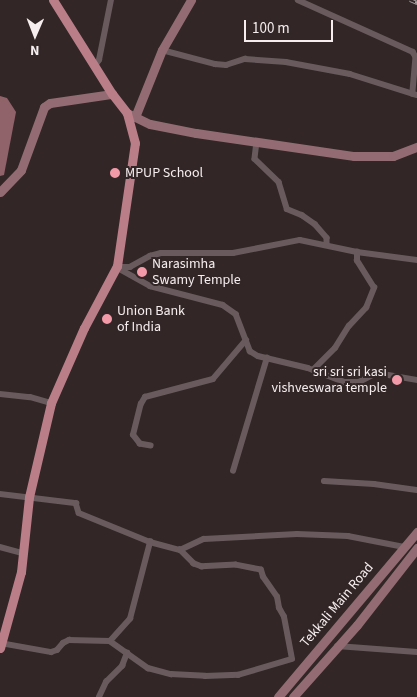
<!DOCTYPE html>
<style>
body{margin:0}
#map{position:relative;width:417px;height:697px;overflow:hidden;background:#322627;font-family:"Source Sans 3",sans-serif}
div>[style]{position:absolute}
.water>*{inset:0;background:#90636a}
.minor>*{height:5.5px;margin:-2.75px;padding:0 2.75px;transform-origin:2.75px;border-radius:2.75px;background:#695b5d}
.secondary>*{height:9px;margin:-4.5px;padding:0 4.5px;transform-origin:4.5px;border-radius:4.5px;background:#926c72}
.primary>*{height:9px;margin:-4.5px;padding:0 4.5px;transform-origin:4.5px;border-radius:4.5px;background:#ba7e88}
.rail>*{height:4px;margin-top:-2px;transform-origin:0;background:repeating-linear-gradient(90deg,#322627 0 5.5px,#a89fa0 0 11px);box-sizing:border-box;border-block:1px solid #a89fa0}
.dots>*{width:14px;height:14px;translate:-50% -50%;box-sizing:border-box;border:2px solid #322627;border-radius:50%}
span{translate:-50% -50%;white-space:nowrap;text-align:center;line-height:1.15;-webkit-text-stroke:4px #322627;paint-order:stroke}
.poi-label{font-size:14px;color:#f5edee}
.left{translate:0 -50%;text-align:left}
.right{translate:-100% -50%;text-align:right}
.street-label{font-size:14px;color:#f5edee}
.north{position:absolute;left:10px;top:10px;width:50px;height:50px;-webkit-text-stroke:4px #322627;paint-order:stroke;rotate:181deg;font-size:14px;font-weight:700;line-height:20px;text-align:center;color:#f5edee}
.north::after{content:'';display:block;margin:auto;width:18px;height:22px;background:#f5edee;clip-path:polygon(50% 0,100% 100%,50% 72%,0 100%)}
.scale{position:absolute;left:244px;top:20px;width:89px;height:22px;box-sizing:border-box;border:2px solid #f5edee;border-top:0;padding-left:6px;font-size:15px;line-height:18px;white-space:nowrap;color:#f5edee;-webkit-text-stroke:4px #322627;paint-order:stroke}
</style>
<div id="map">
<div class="water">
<i style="clip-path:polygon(0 96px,7px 98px,16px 112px,4px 175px,0 176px)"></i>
</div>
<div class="minor">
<i style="left:298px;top:0;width:126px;rotate:24.3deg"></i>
<i style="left:413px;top:52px;width:6px;rotate:59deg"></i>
<i style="left:416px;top:57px;width:37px;rotate:95deg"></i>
<i style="left:162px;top:50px;width:55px;rotate:14.8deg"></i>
<i style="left:215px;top:64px;width:11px;rotate:5deg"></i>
<i style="left:226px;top:65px;width:20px;rotate:-18deg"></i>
<i style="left:245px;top:59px;width:41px;rotate:4.2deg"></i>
<i style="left:286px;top:62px;width:65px;rotate:10.6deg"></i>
<i style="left:350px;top:74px;width:70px;rotate:17.4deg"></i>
<i style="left:95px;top:66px;width:7px;rotate:-56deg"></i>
<i style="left:99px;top:60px;width:61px;rotate:-78.7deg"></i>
<i style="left:257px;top:142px;width:17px;rotate:97deg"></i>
<i style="left:255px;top:159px;width:33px;rotate:44deg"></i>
<i style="left:279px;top:182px;width:28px;rotate:73deg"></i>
<i style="left:287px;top:209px;width:16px;rotate:22deg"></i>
<i style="left:302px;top:215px;width:16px;rotate:35deg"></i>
<i style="left:315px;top:224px;width:18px;rotate:49deg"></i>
<i style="left:327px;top:238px;width:7px;rotate:90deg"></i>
<i style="left:116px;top:267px;width:39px;rotate:29deg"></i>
<i style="left:150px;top:286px;width:75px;rotate:14.6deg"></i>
<i style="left:223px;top:305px;width:16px;rotate:35deg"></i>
<i style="left:236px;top:314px;width:40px;rotate:69deg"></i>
<i style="left:250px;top:351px;width:9px;rotate:32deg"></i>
<i style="left:258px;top:356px;width:51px;rotate:13.5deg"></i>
<i style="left:308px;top:368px;width:39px;rotate:21deg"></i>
<i style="left:344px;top:382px;width:15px"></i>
<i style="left:359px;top:382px;width:20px;rotate:-27deg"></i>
<i style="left:377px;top:373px;width:41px;rotate:9.9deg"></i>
<i style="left:118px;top:267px;width:12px"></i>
<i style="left:130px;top:267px;width:23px;rotate:-29deg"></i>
<i style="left:150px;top:256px;width:11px;rotate:-15deg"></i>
<i style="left:161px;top:253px;width:72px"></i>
<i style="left:233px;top:253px;width:68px;rotate:-11deg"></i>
<i style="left:300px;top:240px;width:58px;rotate:11.9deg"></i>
<i style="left:357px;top:252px;width:61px;rotate:7.6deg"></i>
<i style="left:313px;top:370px;width:31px;rotate:-45deg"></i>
<i style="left:335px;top:348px;width:26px;rotate:-58deg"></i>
<i style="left:349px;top:326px;width:25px;rotate:-47deg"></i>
<i style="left:366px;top:308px;width:22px;rotate:-68deg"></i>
<i style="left:374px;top:288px;width:32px;rotate:-122deg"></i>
<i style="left:357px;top:261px;width:9px;rotate:-90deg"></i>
<i style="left:0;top:394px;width:30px;rotate:6deg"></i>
<i style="left:30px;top:397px;width:22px;rotate:16deg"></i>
<i style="left:151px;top:446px;width:11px;rotate:-170deg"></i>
<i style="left:140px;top:444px;width:11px;rotate:-128deg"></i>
<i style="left:133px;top:435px;width:32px;rotate:-76deg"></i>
<i style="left:141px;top:404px;width:8px;rotate:-60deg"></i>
<i style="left:145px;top:397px;width:70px;rotate:-14.8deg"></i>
<i style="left:213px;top:379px;width:51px;rotate:-49.8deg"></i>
<i style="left:233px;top:471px;width:118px;rotate:-73.3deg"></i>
<i style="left:324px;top:481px;width:50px;rotate:3.4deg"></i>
<i style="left:374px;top:484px;width:43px;rotate:7.9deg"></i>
<i style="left:0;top:494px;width:77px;rotate:6.8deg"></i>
<i style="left:76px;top:503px;width:10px;rotate:73deg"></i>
<i style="left:79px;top:513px;width:77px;rotate:22.2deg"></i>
<i style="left:150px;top:542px;width:31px;rotate:15deg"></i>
<i style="left:180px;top:550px;width:26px;rotate:-25deg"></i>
<i style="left:204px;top:539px;width:93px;rotate:-3.1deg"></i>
<i style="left:297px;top:534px;width:51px;rotate:2.2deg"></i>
<i style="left:348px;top:536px;width:57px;rotate:11.1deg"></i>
<i style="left:0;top:547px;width:24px;rotate:15deg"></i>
<i style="left:110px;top:641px;width:30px;rotate:-48deg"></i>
<i style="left:130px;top:619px;width:80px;rotate:-75.4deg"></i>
<i style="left:0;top:643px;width:52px;rotate:10deg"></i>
<i style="left:51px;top:652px;width:6px;rotate:-18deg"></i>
<i style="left:57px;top:650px;width:9px;rotate:-49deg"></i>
<i style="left:63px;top:643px;width:7px;rotate:-27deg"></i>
<i style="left:69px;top:640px;width:41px;rotate:1.4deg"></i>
<i style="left:110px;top:641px;width:47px;rotate:35.4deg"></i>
<i style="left:148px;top:668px;width:24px;rotate:15deg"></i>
<i style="left:171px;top:674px;width:34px;rotate:3deg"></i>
<i style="left:205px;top:676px;width:33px;rotate:-2deg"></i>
<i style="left:238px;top:675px;width:56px;rotate:-16.5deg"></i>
<i style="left:292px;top:659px;width:43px;rotate:-100.8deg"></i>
<i style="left:284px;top:617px;width:10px;rotate:-119deg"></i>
<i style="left:279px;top:608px;width:11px;rotate:-100deg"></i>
<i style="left:277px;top:597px;width:24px;rotate:-125deg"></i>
<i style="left:263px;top:577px;width:7px;rotate:-106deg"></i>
<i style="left:261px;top:570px;width:25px;rotate:-169deg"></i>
<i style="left:236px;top:565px;width:34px;rotate:177deg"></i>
<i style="left:202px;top:567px;width:9px;rotate:-159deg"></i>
<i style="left:194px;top:564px;width:20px;rotate:-135deg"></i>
<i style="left:337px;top:646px;width:80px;rotate:4.3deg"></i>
<i style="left:99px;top:697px;width:17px;rotate:-65deg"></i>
<i style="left:106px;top:682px;width:23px;rotate:-45deg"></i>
<i style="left:122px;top:666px;width:14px;rotate:-69deg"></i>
</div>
<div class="secondary">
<i style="left:127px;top:113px;width:25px;rotate:26deg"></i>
<i style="left:150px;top:124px;width:47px;rotate:11.1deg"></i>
<i style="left:196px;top:133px;width:160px;rotate:8.3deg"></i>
<i style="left:354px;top:156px;width:39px"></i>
<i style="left:393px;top:156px;width:26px;rotate:-21deg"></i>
<i style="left:135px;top:117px;width:72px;rotate:-68.1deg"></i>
<i style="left:162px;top:50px;width:58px;rotate:-59.9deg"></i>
<i style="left:0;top:192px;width:30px;rotate:-46deg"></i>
<i style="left:21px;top:170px;width:67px;rotate:-69.9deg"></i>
<i style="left:44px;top:107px;width:7px;rotate:-34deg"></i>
<i style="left:50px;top:103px;width:63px;rotate:-8.3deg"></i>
<i style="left:278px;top:697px;width:216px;rotate:-49.9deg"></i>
<i style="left:293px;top:697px;width:96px;rotate:-48.4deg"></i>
<i style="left:357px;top:625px;width:98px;rotate:-52.1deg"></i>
</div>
<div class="primary">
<i style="left:0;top:648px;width:79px;rotate:-74.6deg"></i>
<i style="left:21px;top:572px;width:75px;rotate:-83.9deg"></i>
<i style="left:29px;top:497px;width:97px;rotate:-76.8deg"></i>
<i style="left:51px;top:403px;width:82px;rotate:-66.3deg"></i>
<i style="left:84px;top:328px;width:70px;rotate:-62deg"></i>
<i style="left:117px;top:266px;width:124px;rotate:-81.7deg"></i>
<i style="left:135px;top:143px;width:31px;rotate:-105deg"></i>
<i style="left:127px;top:113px;width:24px;rotate:-128deg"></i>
<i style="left:112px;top:94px;width:111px;rotate:-122.1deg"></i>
</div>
<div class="rail">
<i style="left:410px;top:0;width:8px;rotate:23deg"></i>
</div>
<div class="dots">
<i style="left:115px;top:173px;background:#f39aa8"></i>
<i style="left:142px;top:272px;background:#f39aa8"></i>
<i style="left:107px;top:319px;background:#f39aa8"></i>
<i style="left:397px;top:380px;background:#f39aa8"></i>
</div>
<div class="poi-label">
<span class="left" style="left:125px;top:173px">MPUP School</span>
<span class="left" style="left:152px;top:272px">Narasimha<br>Swamy Temple</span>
<span class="left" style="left:117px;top:319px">Union Bank<br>of India</span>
<span class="right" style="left:387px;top:380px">sri sri sri kasi<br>vishveswara temple</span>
</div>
<div class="street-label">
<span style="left:337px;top:605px;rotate:-50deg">Tekkali Main Road</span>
</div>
<div class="north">N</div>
<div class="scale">100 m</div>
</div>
